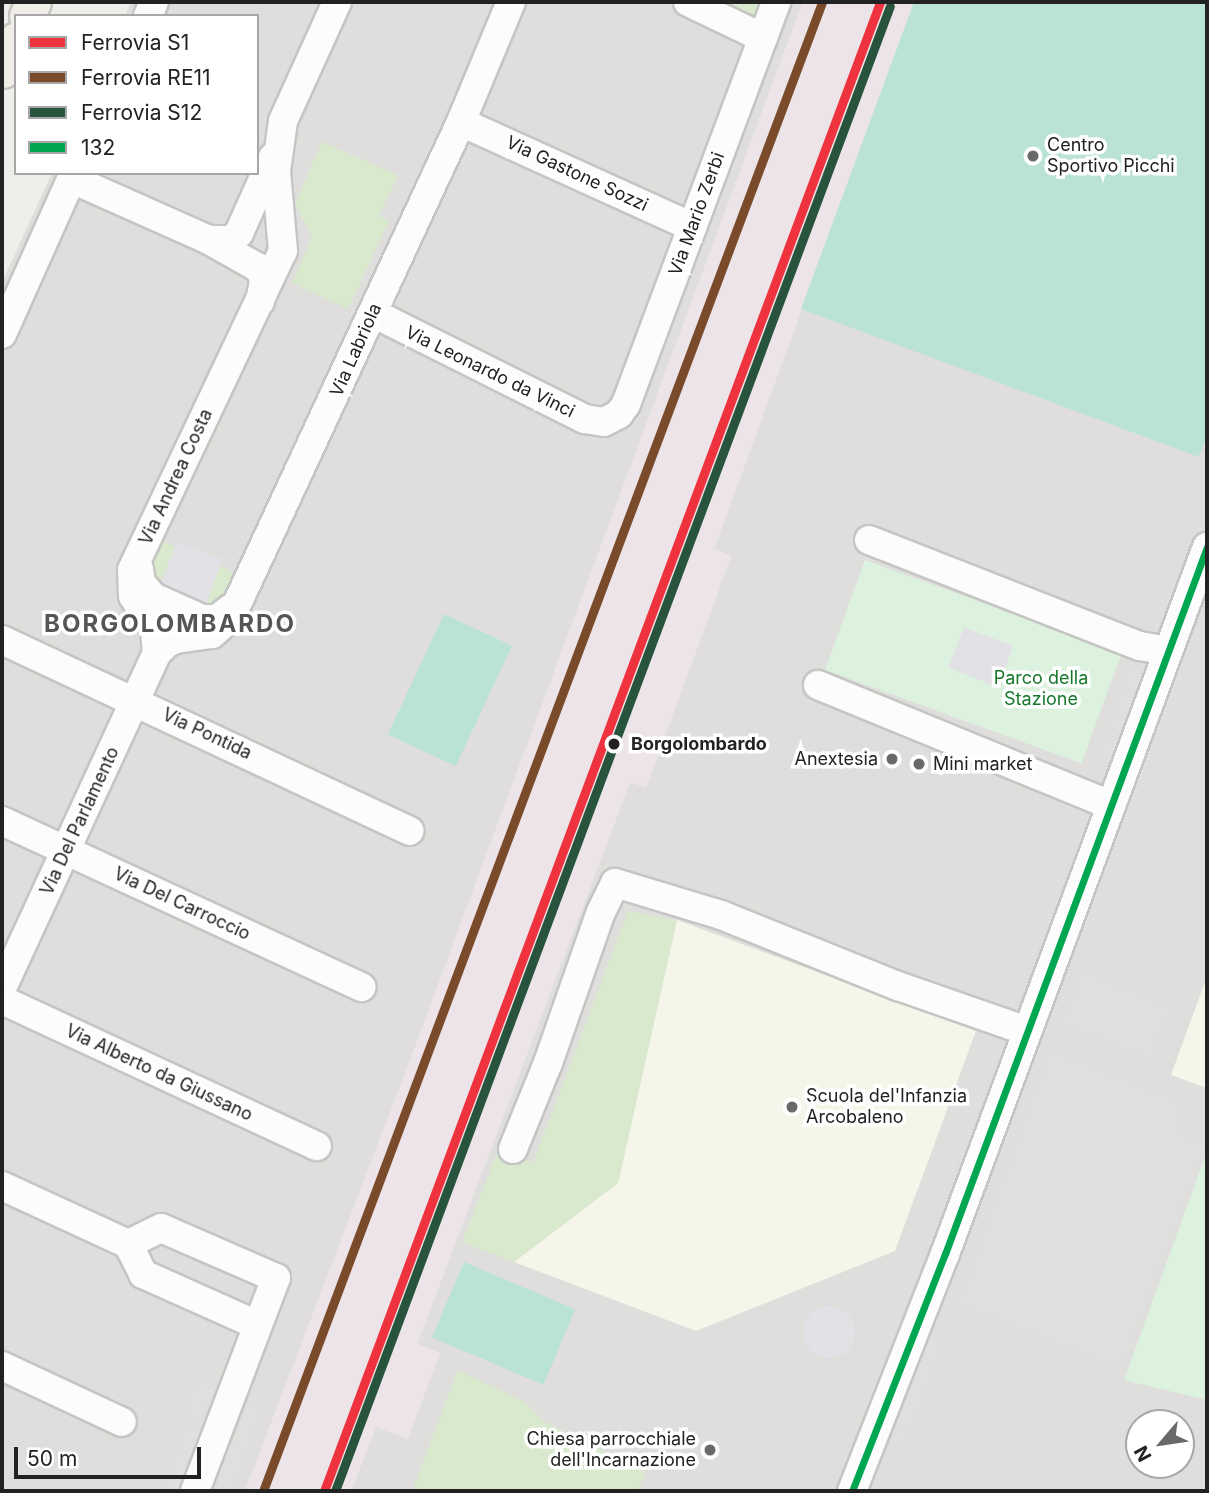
<!DOCTYPE html>
<style>
body{margin:0}
#map{position:relative;width:1209px;height:1493px;overflow:hidden;background:#efeeeb;font-family:Inter,sans-serif}
div>[style]{position:absolute}
.residential>*{inset:0;background:#dfdedc}
.industrial>*{inset:0;background:#ece4e8}
.education>*{inset:0;background:#f5f6e9}
.grass>*{inset:0;background:#d8e9cd}
.park>*{inset:0;background:#dcf2df;transform-origin:0 0}
.pitch>*{inset:0;background:#bbe2d7;transform-origin:0 0}
.parking>*{inset:0;background:#e0dfde;transform-origin:0 0}
.plaza>*{inset:0;background:#e2e1e5;transform-origin:0 0}
.round{border-radius:50%}
.roads{filter:drop-shadow(2px 0 #c5c5c3) drop-shadow(-2px 0 #c5c5c3) drop-shadow(0 2px #c5c5c3) drop-shadow(0 -2px #c5c5c3)}
.minor>*{height:28px;margin:-14px;padding:0 14px;transform-origin:14px;border-radius:14px;background:#fdfcfc}
.major>*{height:35px;margin:-17.5px;padding:0 17.5px;transform-origin:17.5px;border-radius:17.5px;background:#f1eee8}
.bus-1>*{height:7px;margin:-3.5px;padding:0 3.5px;transform-origin:3.5px;border-radius:3.5px;background:#00a651}
.rail-1>*{height:9px;margin:-4.5px;padding:0 4.5px;transform-origin:4.5px;border-radius:4.5px;background:#ee333e}
.rail-2>*{height:9px;margin:-4.5px;padding:0 4.5px;transform-origin:4.5px;border-radius:4.5px;background:#7a4b2a}
.rail-3>*{height:9px;margin:-4.5px;padding:0 4.5px;transform-origin:4.5px;border-radius:4.5px;background:#28543d}
.dots>*{width:19px;height:19px;translate:-50% -50%;box-sizing:border-box;border:4px solid #fff;border-radius:50%}
span{translate:-50% -50%;white-space:nowrap;text-align:center;line-height:1.15;-webkit-text-stroke:7px #fff;paint-order:stroke}
.poi-label{font-size:18px;color:#222}
.left{translate:0 -50%;text-align:left}
.right{translate:-100% -50%;text-align:right}
.street-label{font-size:18px;color:#222}
.park-label{font-size:18px;color:#17782c}
.stop-label{font-size:18px;color:#222;font-weight:700}
.district-label{font-size:24px;color:#555;font-weight:700;letter-spacing:2px}
.frame{position:absolute;inset:0;border:4px solid #222;pointer-events:none}
.legend{position:absolute;left:14px;top:14px;width:245px;height:161px;box-sizing:border-box;background:#fff;border:2px solid #a7a7a7;margin:0;padding:9px 12px;list-style:none;font-size:21px;color:#222}
.legend li{display:flex;align-items:center;gap:14px;height:35px}
.legend b{width:35px;border:2px solid #a7a7a7}
.north{position:absolute;left:1125px;top:1409px;width:70px;height:70px;box-sizing:border-box;background:#fff;border:2px solid #a7a7a7;border-radius:50%;rotate:241deg;font-size:19px;font-weight:700;line-height:28px;text-align:center;color:#222}
.north::after{content:'';display:block;margin:auto;width:24px;height:32px;background:#6a6968;clip-path:polygon(50% 0,100% 100%,50% 72%,0 100%)}
.scale{position:absolute;left:14px;top:1447px;width:187px;height:32px;box-sizing:border-box;border:4px solid #222;border-top:0;padding-left:9px;font-size:21px;line-height:24px;white-space:nowrap;color:#222;-webkit-text-stroke:5px #fff;paint-order:stroke}
</style>
<div id="map">
<div class="residential">
<i style="clip-path:polygon(131px 2px,803px 2px,405px 1074px,245px 1491px,2px 1491px,2px 282px,52px 173px,257px 173px,257px 16px,125px 16px)"></i>
<i style="clip-path:polygon(evenodd,914px 2px,1207px 2px,1207px 1491px,351px 1491px,376px 1426px,408px 1439px,439px 1353px,417px 1344px,630px 782px,646px 787px,731px 556px,714px 549px,914px 2px,1139px 1423px,1181px 1423px,1181px 1465px,1139px 1465px,1139px 1423px)"></i>
</div>
<div class="industrial">
<i style="clip-path:polygon(803px 2px,914px 2px,714px 549px,731px 556px,646px 788px,630px 782px,417px 1344px,440px 1353px,408px 1439px,376px 1427px,351px 1491px,245px 1491px,405px 1074px)"></i>
</div>
<div class="education">
<i style="clip-path:polygon(677px 920px,976px 1031px,895px 1251px,696px 1331px,514px 1262px,618px 1183px)"></i>
<i style="clip-path:polygon(1207px 976px,1207px 1088px,1171px 1075px)"></i>
</div>
<div class="grass">
<i style="clip-path:polygon(713px 2px,765px 2px,760px 15px,751px 19px)"></i>
<i style="clip-path:polygon(322px 142px,398px 175px,379px 216px,389px 221px,348px 309px,292px 283px,312px 237px,295px 204px)"></i>
<i style="clip-path:polygon(161px 541px,175px 547px,157px 590px,147px 573px)"></i>
<i style="clip-path:polygon(220px 566px,234px 572px,219px 604px,202px 608px)"></i>
<i style="clip-path:polygon(628px 911px,677px 920px,618px 1183px,514px 1262px,462px 1242px,498px 1150px,533px 1163px)"></i>
<i style="clip-path:polygon(458px 1370px,525px 1402px,545px 1422px,645px 1472px,638px 1491px,412px 1491px)"></i>
</div>
<div class="park">
<i style="left:865px;top:560px;width:273px;height:117px;rotate:20deg"></i>
<i style="clip-path:polygon(1207px 1151px,1207px 1400px,1124px 1380px)"></i>
</div>
<div class="pitch">
<i style="clip-path:polygon(914px 2px,1207px 2px,1207px 435px,1199px 457px,801px 309px)"></i>
<i style="left:444px;top:614px;width:75px;height:133px;rotate:25deg"></i>
<i style="left:464px;top:1262px;width:121px;height:82px;rotate:23deg"></i>
</div>
<div class="parking">
<i style="clip-path:polygon(1186px 634px,1195px 636px,1141px 784px,1130px 779px)"></i>
<i style="clip-path:polygon(1149px 660px,1109px 764px,1099px 758px,1129px 665px)"></i>
<i style="clip-path:polygon(812px 693px,936px 741px,933px 750px,809px 699px)"></i>
<i style="clip-path:polygon(1122px 802px,1133px 806px,1063px 985px,1055px 983px)"></i>
<i style="left:1081px;top:809px;width:8px;height:44px;rotate:7deg"></i>
<i style="clip-path:polygon(1052px 888px,1059px 889px,1013px 1013px,1003px 1010px)"></i>
<i style="left:1081px;top:970px;width:99px;height:58px;rotate:22deg"></i>
<i style="clip-path:polygon(1050px 1048px,1186px 1103px,1177px 1131px,1207px 1144px,1122px 1371px,957px 1304px)"></i>
<i style="clip-path:polygon(984px 1056px,994px 1059px,921px 1254px,914px 1252px)"></i>
<i style="left:182px;top:1249px;width:68px;height:14px;rotate:25deg"></i>
<i style="clip-path:polygon(947px 1331px,908px 1441px,892px 1444px,927px 1339px)"></i>
<i style="left:198px;top:1379px;width:19px;height:36px;rotate:25deg"></i>
<i style="left:250px;top:1397px;width:17px;height:101px;rotate:21deg"></i>
<i style="clip-path:polygon(188px 1420px,204px 1427px,180px 1491px,160px 1491px)"></i>
</div>
<div class="plaza">
<i style="left:177px;top:542px;width:49px;height:52px;rotate:21deg"></i>
<i style="left:964px;top:627px;width:53px;height:44px;rotate:21deg"></i>
<i class="round" style="left:803px;top:1306px;width:52px;height:52px"></i>
</div>
<div class="roads">
<div class="minor">
<i style="left:688px;top:2px;width:83px;rotate:25.6deg"></i>
<i style="left:148px;top:16px;width:15px;rotate:-67deg"></i>
<i style="left:461px;top:122px;width:254px;rotate:24.4deg"></i>
<i style="left:72px;top:179px;width:150px;rotate:24deg"></i>
<i style="left:209px;top:240px;width:55px;rotate:29.4deg"></i>
<i style="left:257px;top:267px;width:8px;rotate:50deg"></i>
<i style="left:262px;top:273px;width:8px;rotate:76deg"></i>
<i style="left:264px;top:281px;width:21px;rotate:101deg"></i>
<i style="left:209px;top:240px;width:23px"></i>
<i style="left:232px;top:240px;width:10px;rotate:-45deg"></i>
<i style="left:239px;top:233px;width:83px;rotate:-65.9deg"></i>
<i style="left:373px;top:313px;width:237px;rotate:26.6deg"></i>
<i style="left:585px;top:419px;width:19px;rotate:9deg"></i>
<i style="left:604px;top:422px;width:17px;rotate:-28deg"></i>
<i style="left:619px;top:414px;width:12px;rotate:-55deg"></i>
<i style="left:626px;top:404px;width:429px;rotate:-69.5deg"></i>
<i style="left:2px;top:334px;width:176px;rotate:-65.9deg"></i>
<i style="left:869px;top:540px;width:291px;rotate:21.4deg"></i>
<i style="left:1140px;top:646px;width:27px;rotate:10deg"></i>
<i style="left:139px;top:569px;width:14px;rotate:82deg"></i>
<i style="left:141px;top:583px;width:18px;rotate:49deg"></i>
<i style="left:153px;top:597px;width:54px;rotate:24.2deg"></i>
<i style="left:202px;top:619px;width:15px"></i>
<i style="left:217px;top:619px;width:18px;rotate:-38deg"></i>
<i style="left:2px;top:640px;width:450px;rotate:25.1deg"></i>
<i style="left:157px;top:653px;width:23px;rotate:-95deg"></i>
<i style="left:155px;top:630px;width:40px;rotate:-122.9deg"></i>
<i style="left:133px;top:596px;width:26px;rotate:-92deg"></i>
<i style="left:132px;top:570px;width:353px;rotate:-64.7deg"></i>
<i style="left:283px;top:251px;width:80px;rotate:-95deg"></i>
<i style="left:276px;top:171px;width:50px;rotate:-82deg"></i>
<i style="left:283px;top:121px;width:131px;rotate:-65.6deg"></i>
<i style="left:818px;top:685px;width:317px;rotate:22.3deg"></i>
<i style="left:2px;top:821px;width:396px;rotate:24.8deg"></i>
<i style="left:2px;top:988px;width:369px;rotate:-65.2deg"></i>
<i style="left:157px;top:653px;width:14px;rotate:-45deg"></i>
<i style="left:167px;top:643px;width:10px;rotate:-24deg"></i>
<i style="left:176px;top:639px;width:36px;rotate:-8deg"></i>
<i style="left:212px;top:634px;width:25px;rotate:-42deg"></i>
<i style="left:231px;top:617px;width:546px;rotate:-65.08deg"></i>
<i style="left:461px;top:122px;width:130px;rotate:-67.4deg"></i>
<i style="left:2px;top:1000px;width:347px;rotate:24.9deg"></i>
<i style="left:513px;top:1149px;width:93px;rotate:-67.9deg"></i>
<i style="left:548px;top:1063px;width:160px;rotate:-70.7deg"></i>
<i style="left:601px;top:912px;width:32px;rotate:-64deg"></i>
<i style="left:615px;top:883px;width:111px;rotate:16.8deg"></i>
<i style="left:721px;top:915px;width:191px;rotate:21.9deg"></i>
<i style="left:898px;top:986px;width:137px;rotate:19.2deg"></i>
<i style="left:2px;top:1186px;width:139px;rotate:24.7deg"></i>
<i style="left:2px;top:1366px;width:132px;rotate:25deg"></i>
<i style="left:195px;top:1491px;width:228px;rotate:-69.2deg"></i>
<i style="left:276px;top:1278px;width:125px;rotate:-156.5deg"></i>
<i style="left:161px;top:1228px;width:37px;rotate:154deg"></i>
<i style="left:128px;top:1244px;width:34px;rotate:63deg"></i>
<i style="left:143px;top:1274px;width:125px;rotate:24.1deg"></i>
<i style="left:852px;top:1491px;width:255px;rotate:-68.6deg"></i>
<i style="left:945px;top:1254px;width:754px;rotate:-69.67deg"></i>
</div>
<div class="major">
<i style="left:27px;top:16px;width:15px;rotate:-67deg"></i>
<i style="left:2px;top:70px;width:33px;rotate:-65deg"></i>
</div>
</div>
<div class="bus-1">
<i style="left:852px;top:1491px;width:255px;rotate:-68.6deg"></i>
<i style="left:945px;top:1254px;width:754px;rotate:-69.67deg"></i>
</div>
<div class="rail-1">
<i style="left:324px;top:1491px;width:1589px;rotate:-69.52deg"></i>
</div>
<div class="rail-2">
<i style="left:263px;top:1491px;width:1590px;rotate:-69.42deg"></i>
</div>
<div class="rail-3">
<i style="left:335px;top:1491px;width:1585px;rotate:-69.51deg"></i>
</div>
<div class="dots">
<i style="left:1033px;top:156px;background:#6a6968"></i>
<i style="left:614px;top:744px;background:#222"></i>
<i style="left:892px;top:759px;background:#6a6968"></i>
<i style="left:919px;top:764px;background:#6a6968"></i>
<i style="left:792px;top:1107px;background:#6a6968"></i>
<i style="left:710px;top:1450px;background:#6a6968"></i>
</div>
<div class="poi-label">
<span class="left" style="left:1047px;top:156px">Centro<br>Sportivo Picchi</span>
<span class="right" style="left:878px;top:759px">Anextesia</span>
<span class="left" style="left:933px;top:764px">Mini market</span>
<span class="left" style="left:806px;top:1107px">Scuola del'Infanzia<br>Arcobaleno</span>
<span class="right" style="left:696px;top:1450px">Chiesa parrocchiale<br>dell'Incarnazione</span>
</div>
<div class="street-label">
<span style="left:577px;top:174px;rotate:25deg">Via Gastone Sozzi</span>
<span style="left:697px;top:214px;rotate:-70deg">Via Mario Zerbi</span>
<span style="left:356px;top:350px;rotate:-66deg">Via Labriola</span>
<span style="left:490px;top:372px;rotate:26deg">Via Leonardo da Vinci</span>
<span style="left:176px;top:477px;rotate:-65deg">Via Andrea Costa</span>
<span style="left:207px;top:734px;rotate:25deg">Via Pontida</span>
<span style="left:80px;top:821px;rotate:-65deg">Via Del Parlamento</span>
<span style="left:182px;top:904px;rotate:25deg">Via Del Carroccio</span>
<span style="left:159px;top:1073px;rotate:25deg">Via Alberto da Giussano</span>
</div>
<div class="park-label">
<span style="left:1041px;top:689px">Parco della<br>Stazione</span>
</div>
<div class="stop-label">
<span class="left" style="left:631px;top:744px">Borgolombardo</span>
</div>
<div class="district-label">
<span style="left:170px;top:624px">BORGOLOMBARDO</span>
</div>
<div class="frame"></div>
<ul class="legend">
<li><b style="height:9px;background:#ee333e"></b>Ferrovia S1</li>
<li><b style="height:9px;background:#7a4b2a"></b>Ferrovia RE11</li>
<li><b style="height:9px;background:#28543d"></b>Ferrovia S12</li>
<li><b style="height:9px;background:#00a651"></b>132</li>
</ul>
<div class="north">N</div>
<div class="scale">50 m</div>
</div>
